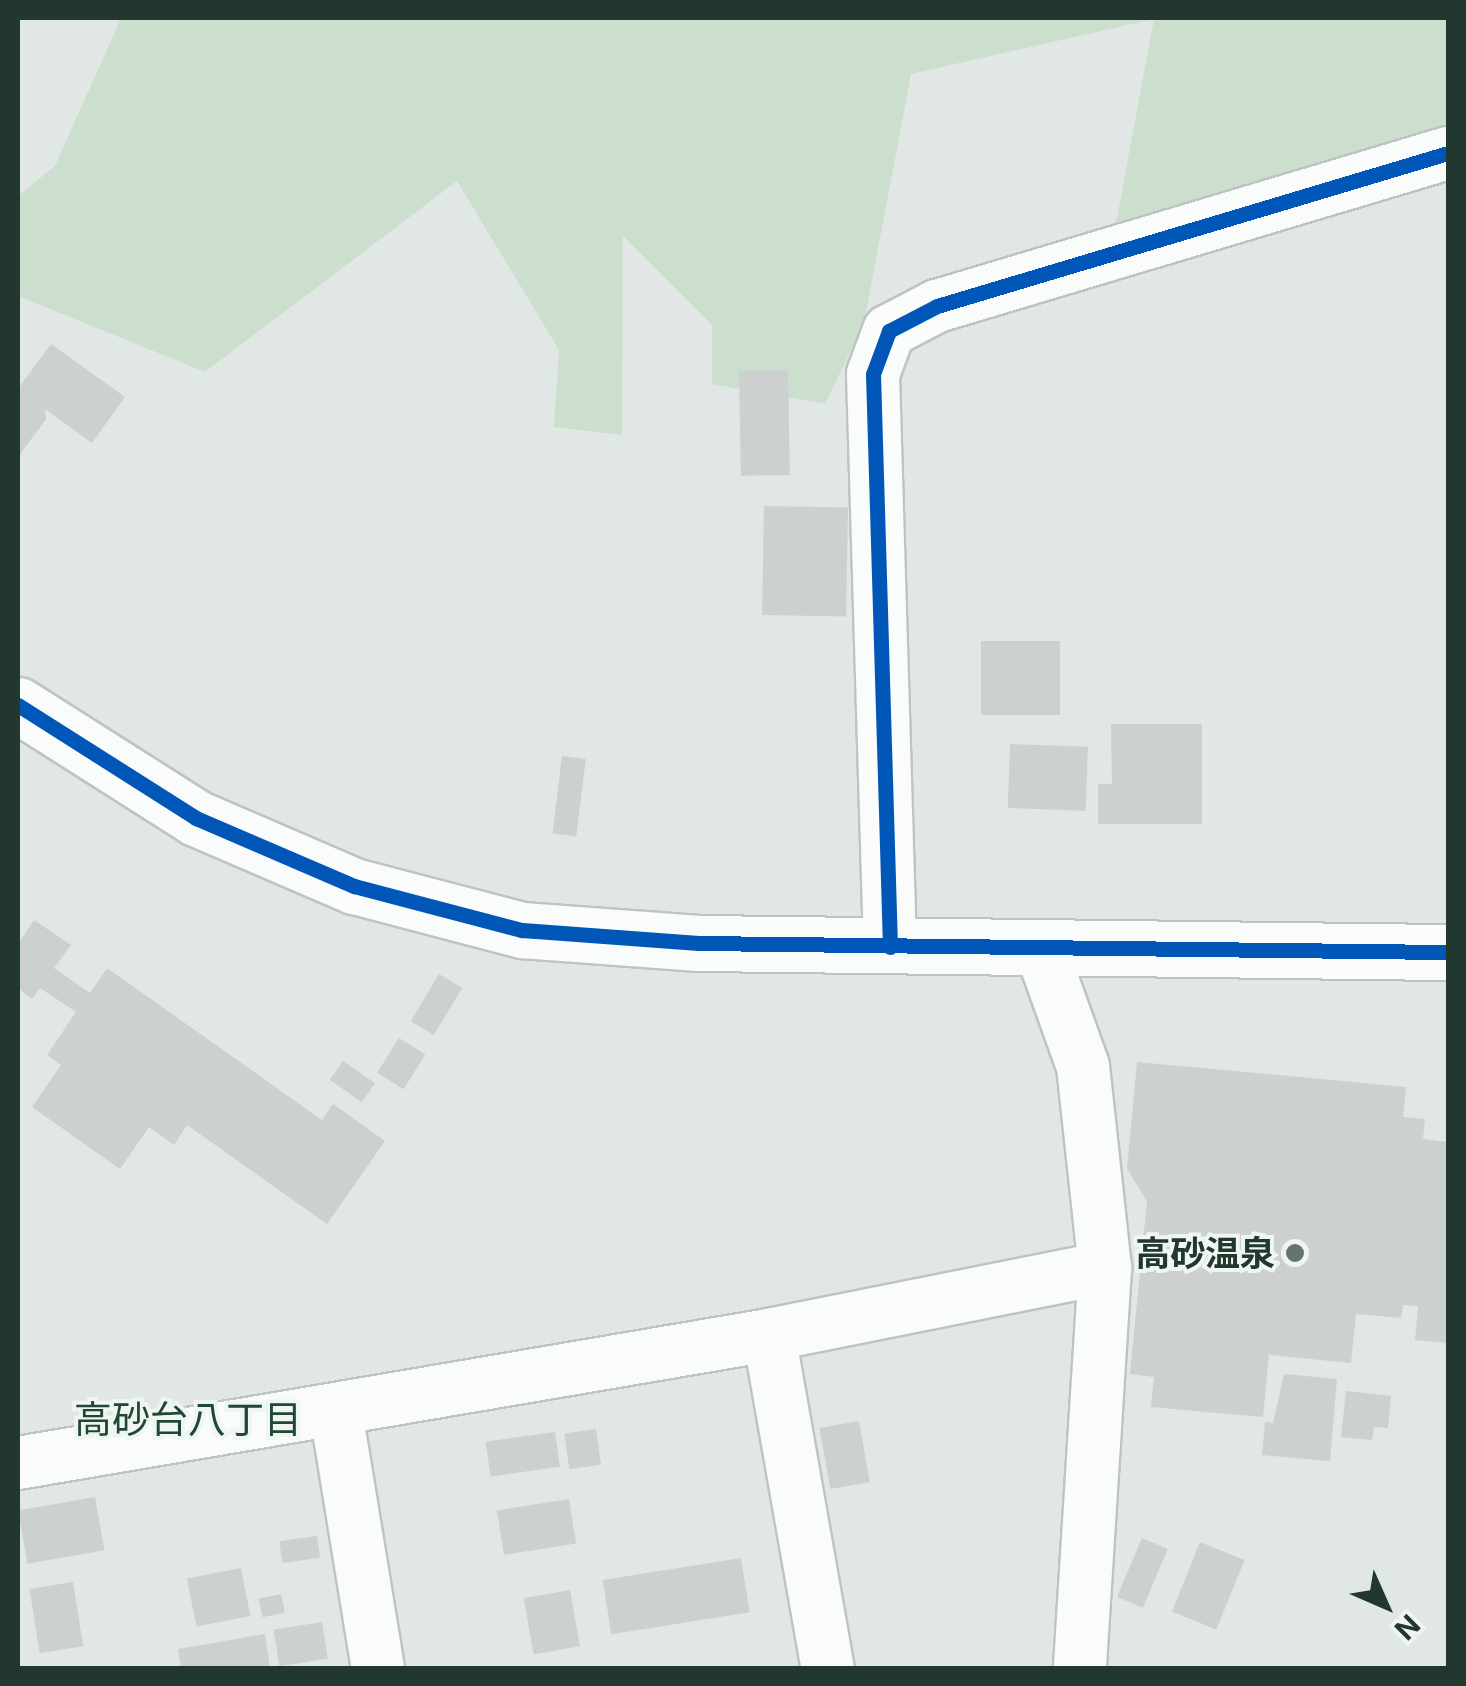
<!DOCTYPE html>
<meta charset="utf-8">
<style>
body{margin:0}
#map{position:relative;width:1466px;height:1686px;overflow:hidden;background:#e1e7e4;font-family:Inter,"Noto Sans JP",sans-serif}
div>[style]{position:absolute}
.green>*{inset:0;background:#ccdfce}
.building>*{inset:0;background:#ccd0ce;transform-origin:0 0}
.roads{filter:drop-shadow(2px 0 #bec4c1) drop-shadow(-2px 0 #bec4c1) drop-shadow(0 2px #bec4c1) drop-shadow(0 -2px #bec4c1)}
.street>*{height:52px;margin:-26px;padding:0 26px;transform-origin:26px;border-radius:26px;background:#fafbfb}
.secondary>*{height:55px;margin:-27.5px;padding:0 27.5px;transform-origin:27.5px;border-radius:27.5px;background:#fafbfb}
.cycleway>*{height:15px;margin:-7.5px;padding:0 7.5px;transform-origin:7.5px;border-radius:7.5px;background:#0057b8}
.dots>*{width:28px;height:28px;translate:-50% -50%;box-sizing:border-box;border:5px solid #eff6f1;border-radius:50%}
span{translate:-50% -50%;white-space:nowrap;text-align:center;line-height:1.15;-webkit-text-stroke:8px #eff6f1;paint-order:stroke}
.poi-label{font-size:35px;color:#22372d;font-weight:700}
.right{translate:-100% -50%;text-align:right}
.neighbourhood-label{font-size:38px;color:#204736}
.frame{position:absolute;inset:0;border:20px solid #22372d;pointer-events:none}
.north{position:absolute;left:1336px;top:1556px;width:100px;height:100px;-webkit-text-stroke:8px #eff6f1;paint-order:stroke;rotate:135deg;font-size:28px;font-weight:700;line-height:40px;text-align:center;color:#22372d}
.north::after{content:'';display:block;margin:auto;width:35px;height:45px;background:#22372d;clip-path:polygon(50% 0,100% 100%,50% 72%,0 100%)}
</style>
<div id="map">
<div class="green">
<i style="clip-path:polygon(121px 18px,1448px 18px,1448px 130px,1115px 229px,1154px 19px,911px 74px,864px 323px,825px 404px,712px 384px,712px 325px,623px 236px,622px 435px,554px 427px,559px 350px,457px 181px,205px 372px,18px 296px,18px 196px,55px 166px)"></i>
</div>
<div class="building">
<i style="clip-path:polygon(51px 344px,125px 397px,92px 443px,45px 409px,46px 419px,18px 457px,18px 389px)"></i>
<i style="left:788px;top:370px;width:105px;height:49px;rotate:89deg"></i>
<i style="left:764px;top:506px;width:84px;height:109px;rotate:1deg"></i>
<i style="left:981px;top:641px;width:79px;height:74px"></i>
<i style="clip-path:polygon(1111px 724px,1202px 724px,1202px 824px,1098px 824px,1098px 784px,1112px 784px)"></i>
<i style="left:1010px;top:744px;width:78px;height:64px;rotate:2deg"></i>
<i style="left:562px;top:756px;width:24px;height:78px;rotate:7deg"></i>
<i style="clip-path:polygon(34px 920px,71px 945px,54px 968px,90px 993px,107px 968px,322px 1120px,333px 1104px,385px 1141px,327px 1224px,187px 1125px,174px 1145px,149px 1127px,120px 1169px,32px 1107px,61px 1065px,47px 1055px,76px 1012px,40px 988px,32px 999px,18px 988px,18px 944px)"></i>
<i style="left:439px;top:974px;width:27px;height:55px;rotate:31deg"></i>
<i style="left:399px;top:1038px;width:31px;height:41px;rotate:32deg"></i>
<i style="left:343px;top:1061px;width:39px;height:23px;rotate:35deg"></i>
<i style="clip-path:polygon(1137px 1062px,1406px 1087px,1403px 1117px,1425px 1119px,1423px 1139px,1448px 1142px,1448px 1343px,1415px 1340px,1418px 1306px,1403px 1305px,1401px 1318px,1356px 1314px,1351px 1363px,1269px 1355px,1263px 1417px,1151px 1407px,1154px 1377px,1130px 1374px,1147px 1201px,1127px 1169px)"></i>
<i style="clip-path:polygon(1284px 1374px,1337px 1379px,1330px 1461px,1262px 1455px,1265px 1422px,1273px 1423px)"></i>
<i style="clip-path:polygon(1346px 1391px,1391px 1396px,1388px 1428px,1374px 1427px,1372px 1440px,1341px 1437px)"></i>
<i style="left:859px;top:1421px;width:62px;height:40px;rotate:80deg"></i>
<i style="left:596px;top:1429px;width:36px;height:32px;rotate:82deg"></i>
<i style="left:555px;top:1432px;width:35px;height:70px;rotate:82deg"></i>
<i style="left:95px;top:1497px;width:54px;height:78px;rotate:80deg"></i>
<i style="left:569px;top:1499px;width:45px;height:73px;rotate:81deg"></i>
<i style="left:317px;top:1536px;width:22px;height:38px;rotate:82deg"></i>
<i style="left:1142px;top:1538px;width:28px;height:64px;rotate:23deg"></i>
<i style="left:1200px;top:1542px;width:48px;height:75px;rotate:22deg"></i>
<i style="left:741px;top:1558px;width:55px;height:140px;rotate:81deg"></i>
<i style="left:241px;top:1568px;width:49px;height:55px;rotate:79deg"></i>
<i style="left:73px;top:1582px;width:65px;height:44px;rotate:81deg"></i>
<i style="left:570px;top:1590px;width:57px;height:47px;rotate:80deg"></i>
<i style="left:281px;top:1594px;width:19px;height:23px;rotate:78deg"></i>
<i style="left:322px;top:1622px;width:37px;height:49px;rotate:81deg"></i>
<i style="clip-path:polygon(265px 1634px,270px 1668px,181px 1668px,178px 1649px)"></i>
</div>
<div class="roads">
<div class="street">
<i style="left:890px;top:947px;width:573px;rotate:-91.7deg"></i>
<i style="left:873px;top:374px;width:46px;rotate:-69.6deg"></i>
<i style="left:889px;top:331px;width:54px;rotate:-27.5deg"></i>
<i style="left:937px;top:306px;width:533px;rotate:-16.67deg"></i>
<i style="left:1041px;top:949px;width:124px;rotate:70.3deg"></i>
<i style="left:1083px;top:1066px;width:203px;rotate:83.8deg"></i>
<i style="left:1105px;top:1268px;width:401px;rotate:93.6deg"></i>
<i style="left:769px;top:1335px;width:338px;rotate:80deg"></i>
<i style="left:336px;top:1412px;width:259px;rotate:80.7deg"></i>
<i style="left:18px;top:1463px;width:762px;rotate:-9.67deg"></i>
<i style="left:769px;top:1335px;width:343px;rotate:-11.3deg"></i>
</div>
<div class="secondary">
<i style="left:18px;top:705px;width:211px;rotate:32.4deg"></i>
<i style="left:196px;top:818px;width:172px;rotate:23.3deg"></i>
<i style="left:354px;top:886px;width:174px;rotate:14.7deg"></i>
<i style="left:522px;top:930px;width:177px;rotate:4.2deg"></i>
<i style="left:699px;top:943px;width:749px;rotate:0.69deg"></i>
</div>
</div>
<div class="cycleway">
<i style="left:18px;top:705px;width:211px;rotate:32.4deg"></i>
<i style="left:196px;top:818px;width:172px;rotate:23.3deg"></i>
<i style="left:354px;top:886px;width:174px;rotate:14.7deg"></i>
<i style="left:522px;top:930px;width:177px;rotate:4.2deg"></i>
<i style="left:699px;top:943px;width:749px;rotate:0.69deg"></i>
<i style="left:890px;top:947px;width:573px;rotate:-91.7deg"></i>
<i style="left:873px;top:374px;width:46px;rotate:-69.6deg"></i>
<i style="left:889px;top:331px;width:54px;rotate:-27.5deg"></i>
<i style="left:937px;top:306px;width:533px;rotate:-16.67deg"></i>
</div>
<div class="dots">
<i style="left:1295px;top:1253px;background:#65756d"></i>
</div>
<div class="poi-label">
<span class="right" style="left:1275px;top:1253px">高砂温泉</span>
</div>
<div class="neighbourhood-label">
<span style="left:188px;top:1420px">高砂台八丁目</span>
</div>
<div class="frame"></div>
<div class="north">N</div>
</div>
